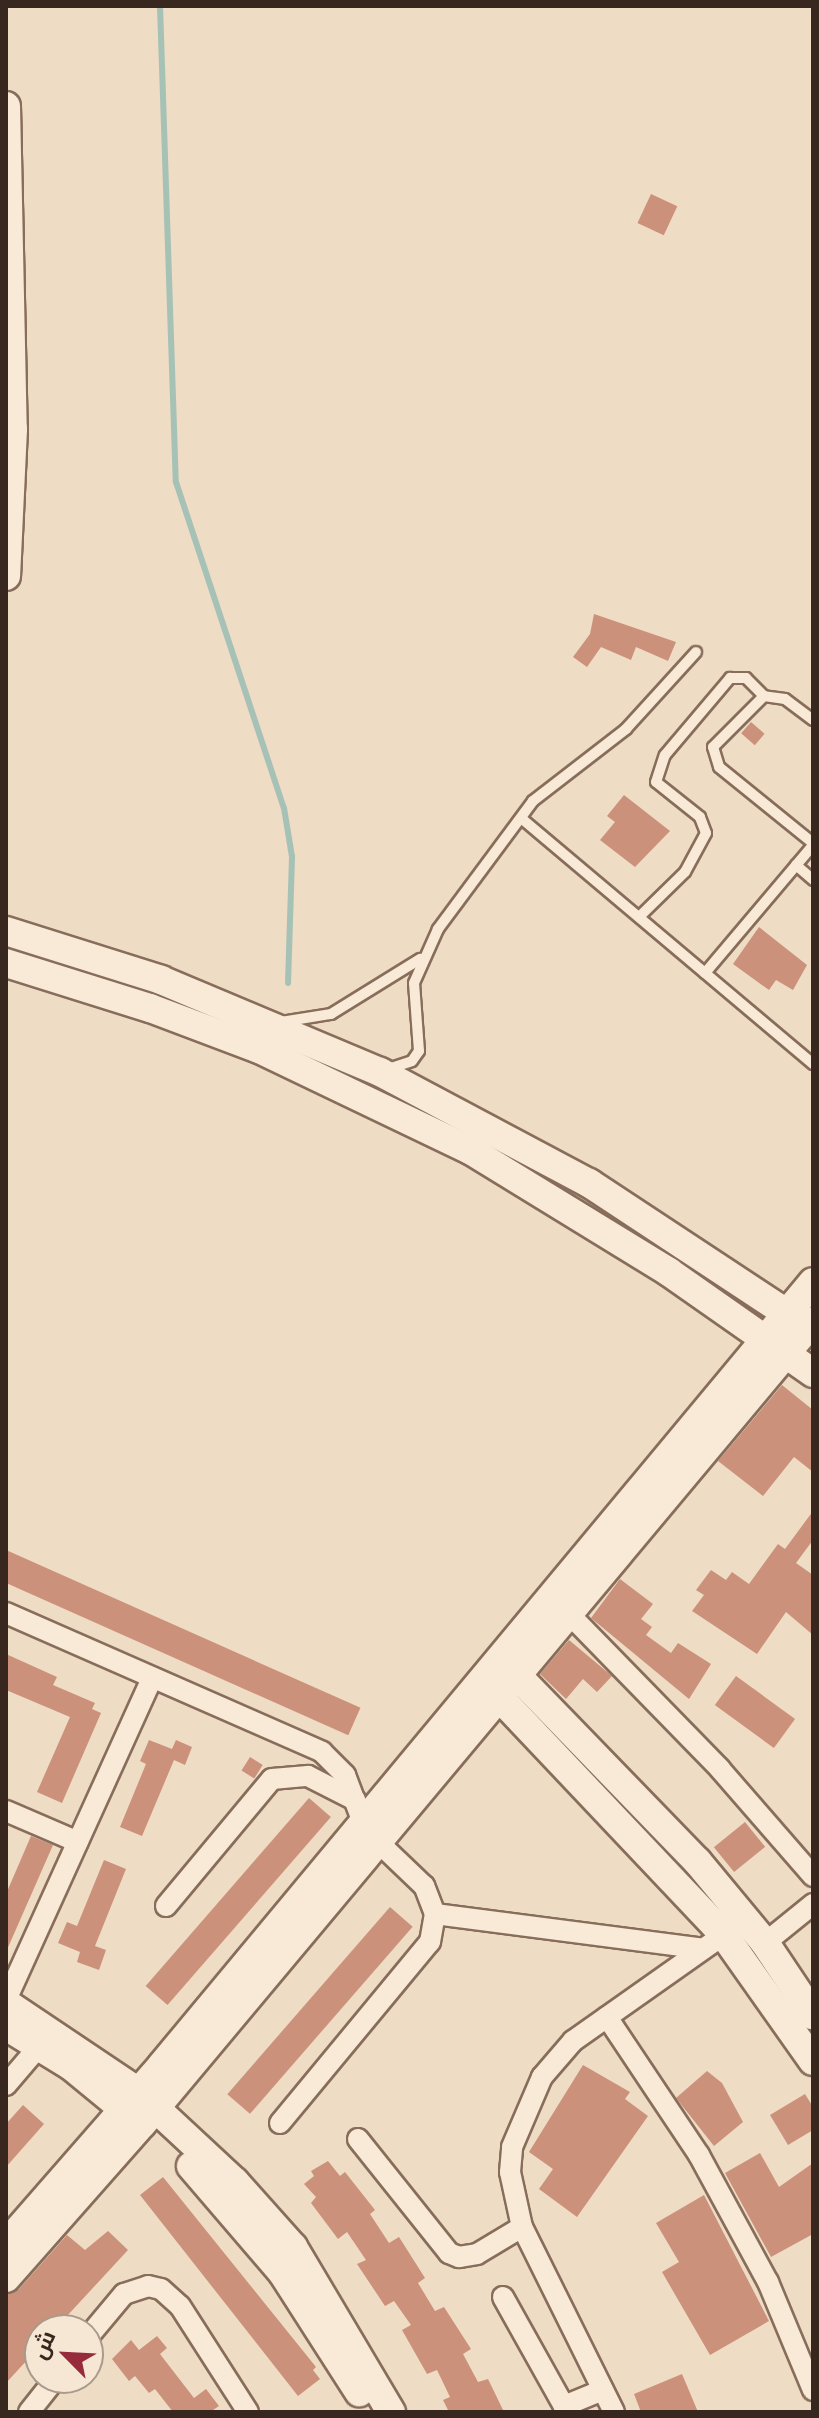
<!DOCTYPE html>
<meta charset="utf-8">
<style>
body{margin:0}
#map{position:relative;width:819px;height:2418px;overflow:hidden;background:#eedcc4;font-family:"Libre Baskerville",Cairo,serif}
div>[style]{position:absolute}
.stream>*{height:6px;margin:-3px;padding:0 3px;transform-origin:3px;border-radius:3px;background:#a6c1b5}
.building>*{inset:0;background:#cc917a;transform-origin:0 0}
.roads{filter:drop-shadow(2px 0 #886d5b) drop-shadow(-2px 0 #886d5b) drop-shadow(0 2px #886d5b) drop-shadow(0 -2px #886d5b)}
.lane>*{height:10px;margin:-5px;padding:0 5px;transform-origin:5px;border-radius:5px;background:#f8ead7}
.street>*{height:20px;margin:-10px;padding:0 10px;transform-origin:10px;border-radius:10px;background:#f8ead7}
.secondary>*{height:28px;margin:-14px;padding:0 14px;transform-origin:14px;border-radius:14px;background:#f8ead7}
span{translate:-50% -50%;white-space:nowrap;text-align:center;line-height:1.15;-webkit-text-stroke:6px #f5e7d4;paint-order:stroke}
.frame{position:absolute;inset:0;border:8px solid #38271e;pointer-events:none}
.north{position:absolute;left:24px;top:2314px;width:80px;height:80px;box-sizing:border-box;background:#f5e7d4;border:2px solid #a99a8b;border-radius:50%;rotate:294deg;font-size:22px;font-weight:700;line-height:32px;text-align:center;color:#38271e}
.north::after{content:'';display:block;margin:auto;width:28px;height:36px;background:#972b3b;clip-path:polygon(50% 0,100% 100%,50% 72%,0 100%)}
</style>
<div id="map">
<div class="stream">
<i style="left:160px;top:6px;width:476px;rotate:88.1deg"></i>
<i style="left:176px;top:482px;width:343px;rotate:71.7deg"></i>
<i style="left:284px;top:808px;width:50px;rotate:80.7deg"></i>
<i style="left:292px;top:857px;width:126px;rotate:91.8deg"></i>
</div>
<div class="building">
<i style="left:651px;top:194px;width:29px;height:32px;rotate:25deg"></i>
<i style="clip-path:polygon(594px 614px,676px 642px,668px 661px,636px 647px,631px 660px,601px 647px,587px 667px,573px 657px,590px 634px)"></i>
<i style="left:751px;top:722px;width:18px;height:15px;rotate:41deg"></i>
<i style="clip-path:polygon(624px 795px,670px 831px,635px 867px,600px 840px,615px 822px,607px 816px)"></i>
<i style="clip-path:polygon(759px 927px,807px 965px,793px 990px,776px 980px,769px 990px,733px 964px)"></i>
<i style="clip-path:polygon(782px 1385px,813px 1410px,813px 1472px,794px 1457px,763px 1496px,718px 1461px)"></i>
<i style="clip-path:polygon(813px 1511px,813px 1540px,796px 1563px,813px 1575px,813px 1635px,786px 1612px,757px 1654px,692px 1611px,704px 1595px,696px 1590px,711px 1570px,726px 1580px,732px 1572px,749px 1584px,778px 1544px,785px 1549px)"></i>
<i style="left:6px;top:1550px;width:388px;height:30px;rotate:24deg"></i>
<i style="clip-path:polygon(620px 1579px,653px 1604px,641px 1619px,652px 1627px,646px 1635px,671px 1653px,678px 1643px,711px 1664px,689px 1699px,591px 1618px)"></i>
<i style="clip-path:polygon(569px 1640px,612px 1676px,597px 1692px,583px 1679px,566px 1699px,540px 1674px)"></i>
<i style="clip-path:polygon(6px 1654px,57px 1677px,53px 1685px,95px 1703px,92px 1709px,101px 1713px,62px 1803px,37px 1792px,70px 1717px,6px 1690px)"></i>
<i style="left:736px;top:1676px;width:73px;height:36px;rotate:36deg"></i>
<i style="clip-path:polygon(149px 1740px,172px 1749px,176px 1740px,192px 1747px,185px 1765px,174px 1760px,142px 1836px,120px 1827px,146px 1764px,140px 1761px)"></i>
<i style="left:250px;top:1757px;width:15px;height:16px;rotate:32deg"></i>
<i style="left:309px;top:1798px;width:29px;height:249px;rotate:41deg"></i>
<i style="left:745px;top:1822px;width:32px;height:40px;rotate:51deg"></i>
<i style="clip-path:polygon(31px 1836px,53px 1845px,6px 1952px,6px 1894px)"></i>
<i style="clip-path:polygon(104px 1860px,126px 1869px,95px 1946px,106px 1950px,99px 1970px,77px 1962px,80px 1952px,58px 1943px,67px 1922px,77px 1926px)"></i>
<i style="left:390px;top:1907px;width:30px;height:248px;rotate:41deg"></i>
<i style="clip-path:polygon(583px 2065px,630px 2092px,625px 2099px,648px 2116px,577px 2217px,539px 2189px,553px 2169px,529px 2152px)"></i>
<i style="clip-path:polygon(707px 2071px,722px 2083px,743px 2122px,714px 2146px,676px 2098px)"></i>
<i style="clip-path:polygon(805px 2094px,813px 2107px,813px 2130px,788px 2145px,770px 2115px)"></i>
<i style="clip-path:polygon(23px 2105px,44px 2124px,6px 2167px,6px 2124px)"></i>
<i style="clip-path:polygon(760px 2153px,779px 2187px,813px 2163px,813px 2234px,771px 2257px,725px 2173px)"></i>
<i style="clip-path:polygon(328px 2161px,340px 2176px,345px 2172px,375px 2210px,370px 2214px,389px 2243px,399px 2237px,425px 2278px,418px 2283px,435px 2311px,444px 2307px,471px 2349px,463px 2354px,478px 2382px,488px 2379px,504px 2412px,449px 2412px,443px 2400px,450px 2397px,437px 2370px,427px 2374px,402px 2330px,411px 2325px,394px 2301px,385px 2306px,357px 2264px,366px 2260px,347px 2232px,338px 2239px,311px 2203px,316px 2197px,304px 2184px,314px 2176px,311px 2171px)"></i>
<i style="clip-path:polygon(163px 2177px,316px 2367px,313px 2370px,320px 2379px,298px 2396px,140px 2195px)"></i>
<i style="clip-path:polygon(704px 2195px,769px 2321px,710px 2355px,662px 2272px,679px 2262px,656px 2223px)"></i>
<i style="clip-path:polygon(108px 2231px,128px 2250px,54px 2330px,40px 2330px,40px 2346px,6px 2383px,6px 2295px,19px 2289px,67px 2235px,85px 2250px)"></i>
<i style="clip-path:polygon(157px 2336px,167px 2348px,160px 2354px,194px 2398px,206px 2389px,219px 2406px,210px 2412px,173px 2412px,155px 2389px,149px 2393px,135px 2376px,129px 2381px,112px 2359px,131px 2340px,139px 2350px)"></i>
<i style="clip-path:polygon(682px 2374px,698px 2412px,641px 2412px,634px 2394px)"></i>
</div>
<div class="roads">
<div class="lane">
<i style="left:813px;top:720px;width:35px;rotate:-143deg"></i>
<i style="left:785px;top:699px;width:21px;rotate:-172deg"></i>
<i style="left:764px;top:696px;width:72px;rotate:135deg"></i>
<i style="left:713px;top:747px;width:21px;rotate:73deg"></i>
<i style="left:719px;top:767px;width:121px;rotate:39deg"></i>
<i style="left:521px;top:818px;width:382px;rotate:40.1deg"></i>
<i style="left:796px;top:865px;width:23px;rotate:41deg"></i>
<i style="left:639px;top:917px;width:64px;rotate:-44.4deg"></i>
<i style="left:685px;top:872px;width:44px;rotate:-61.7deg"></i>
<i style="left:706px;top:833px;width:17px;rotate:-111deg"></i>
<i style="left:700px;top:817px;width:56px;rotate:-141.5deg"></i>
<i style="left:656px;top:782px;width:28px;rotate:-72deg"></i>
<i style="left:665px;top:755px;width:101px;rotate:-49.8deg"></i>
<i style="left:730px;top:678px;width:16px"></i>
<i style="left:746px;top:678px;width:25px;rotate:45deg"></i>
<i style="left:705px;top:973px;width:167px;rotate:-49.8deg"></i>
<i style="left:281px;top:1022px;width:51px;rotate:-9.1deg"></i>
<i style="left:331px;top:1014px;width:105px;rotate:-31.7deg"></i>
<i style="left:385px;top:1070px;width:28px;rotate:-18deg"></i>
<i style="left:412px;top:1061px;width:12px;rotate:-55deg"></i>
<i style="left:419px;top:1051px;width:68px;rotate:-94.2deg"></i>
<i style="left:414px;top:983px;width:59px;rotate:-66deg"></i>
<i style="left:438px;top:929px;width:159px;rotate:-53.4deg"></i>
<i style="left:533px;top:801px;width:118px;rotate:-37.7deg"></i>
<i style="left:626px;top:729px;width:104px;rotate:-47.7deg"></i>
</div>
<div class="street">
<i style="left:6px;top:1613px;width:345px;rotate:23.7deg"></i>
<i style="left:322px;top:1752px;width:33px;rotate:45deg"></i>
<i style="left:345px;top:1775px;width:48px;rotate:69.3deg"></i>
<i style="left:569px;top:1614px;width:216px;rotate:45.7deg"></i>
<i style="left:720px;top:1769px;width:142px;rotate:49deg"></i>
<i style="left:6px;top:1811px;width:78px;rotate:23.3deg"></i>
<i style="left:166px;top:1906px;width:165px;rotate:-50.2deg"></i>
<i style="left:272px;top:1779px;width:36px;rotate:-5deg"></i>
<i style="left:308px;top:1776px;width:53px;rotate:27.1deg"></i>
<i style="left:435px;top:1914px;width:270px;rotate:7.4deg"></i>
<i style="left:765px;top:1943px;width:62px;rotate:-39.1deg"></i>
<i style="left:6px;top:2000px;width:354px;rotate:-65.6deg"></i>
<i style="left:607px;top:2017px;width:166px;rotate:56.3deg"></i>
<i style="left:699px;top:2155px;width:145px;rotate:61.5deg"></i>
<i style="left:768px;top:2282px;width:117px;rotate:67.4deg"></i>
<i style="left:6px;top:2085px;width:52px;rotate:-49.6deg"></i>
<i style="left:280px;top:2123px;width:235px;rotate:-50.4deg"></i>
<i style="left:430px;top:1942px;width:28px;rotate:-80deg"></i>
<i style="left:435px;top:1914px;width:30px;rotate:-111deg"></i>
<i style="left:424px;top:1886px;width:64px;rotate:-136.3deg"></i>
<i style="left:358px;top:2139px;width:146px;rotate:51.4deg"></i>
<i style="left:449px;top:2253px;width:11px;rotate:22deg"></i>
<i style="left:459px;top:2257px;width:18px;rotate:-9deg"></i>
<i style="left:477px;top:2254px;width:52px;rotate:-31deg"></i>
<i style="left:503px;top:2297px;width:125px;rotate:60.8deg"></i>
<i style="left:88px;top:2337px;width:56px;rotate:-50.1deg"></i>
<i style="left:124px;top:2294px;width:25px;rotate:-18deg"></i>
<i style="left:148px;top:2286px;width:13px;rotate:13deg"></i>
<i style="left:161px;top:2289px;width:25px;rotate:42deg"></i>
<i style="left:180px;top:2306px;width:126px;rotate:57.3deg"></i>
<i style="left:29px;top:2412px;width:43px;rotate:-51.5deg"></i>
<i style="left:566px;top:2412px;width:6px;rotate:-108deg"></i>
<i style="left:564px;top:2406px;width:42px;rotate:-22.3deg"></i>
<i style="left:614px;top:2412px;width:207px;rotate:-116.4deg"></i>
<i style="left:522px;top:2227px;width:56px;rotate:-102.3deg"></i>
<i style="left:510px;top:2172px;width:25px;rotate:-85deg"></i>
<i style="left:512px;top:2147px;width:76px;rotate:-66.8deg"></i>
<i style="left:542px;top:2077px;width:48px;rotate:-49.3deg"></i>
<i style="left:573px;top:2041px;width:196px;rotate:-35.2deg"></i>
</div>
<div class="secondary">
<i style="left:6px;top:106px;width:323px;rotate:88.8deg"></i>
<i style="left:13px;top:429px;width:147px;rotate:92.7deg"></i>
<i style="left:6px;top:931px;width:163px;rotate:17.5deg"></i>
<i style="left:161px;top:980px;width:238px;rotate:22.8deg"></i>
<i style="left:380px;top:1072px;width:237px;rotate:28deg"></i>
<i style="left:589px;top:1183px;width:253px;rotate:33.4deg"></i>
<i style="left:6px;top:963px;width:151px;rotate:17.4deg"></i>
<i style="left:150px;top:1008px;width:116px;rotate:20.6deg"></i>
<i style="left:259px;top:1049px;width:234px;rotate:25.6deg"></i>
<i style="left:470px;top:1150px;width:233px;rotate:31.5deg"></i>
<i style="left:669px;top:1272px;width:176px;rotate:35deg"></i>
<i style="left:504px;top:1662px;width:277px;rotate:45.9deg"></i>
<i style="left:697px;top:1861px;width:107px;rotate:50.3deg"></i>
<i style="left:765px;top:1943px;width:87px;rotate:56.3deg"></i>
<i style="left:486px;top:1683px;width:347px;rotate:46.6deg"></i>
<i style="left:724px;top:1935px;width:154px;rotate:54.8deg"></i>
<i style="left:6px;top:2003px;width:158px;rotate:33.9deg"></i>
<i style="left:137px;top:2091px;width:134px;rotate:42.9deg"></i>
<i style="left:235px;top:2182px;width:87px;rotate:48.3deg"></i>
<i style="left:293px;top:2247px;width:192px;rotate:59.3deg"></i>
<i style="left:6px;top:2026px;width:76px;rotate:31.6deg"></i>
<i style="left:71px;top:2066px;width:87px;rotate:39.4deg"></i>
<i style="left:191px;top:2166px;width:140px;rotate:49.4deg"></i>
<i style="left:282px;top:2272px;width:143px;rotate:57.3deg"></i>
<i style="left:6px;top:2244px;width:237px;rotate:-48.9deg"></i>
<i style="left:162px;top:2065px;width:1018px;rotate:-50.26deg"></i>
<i style="left:6px;top:2278px;width:205px;rotate:-48.6deg"></i>
<i style="left:142px;top:2124px;width:1046px;rotate:-50.12deg"></i>
</div>
</div>
<div class="frame"></div>
<div class="north">ش</div>
</div>
